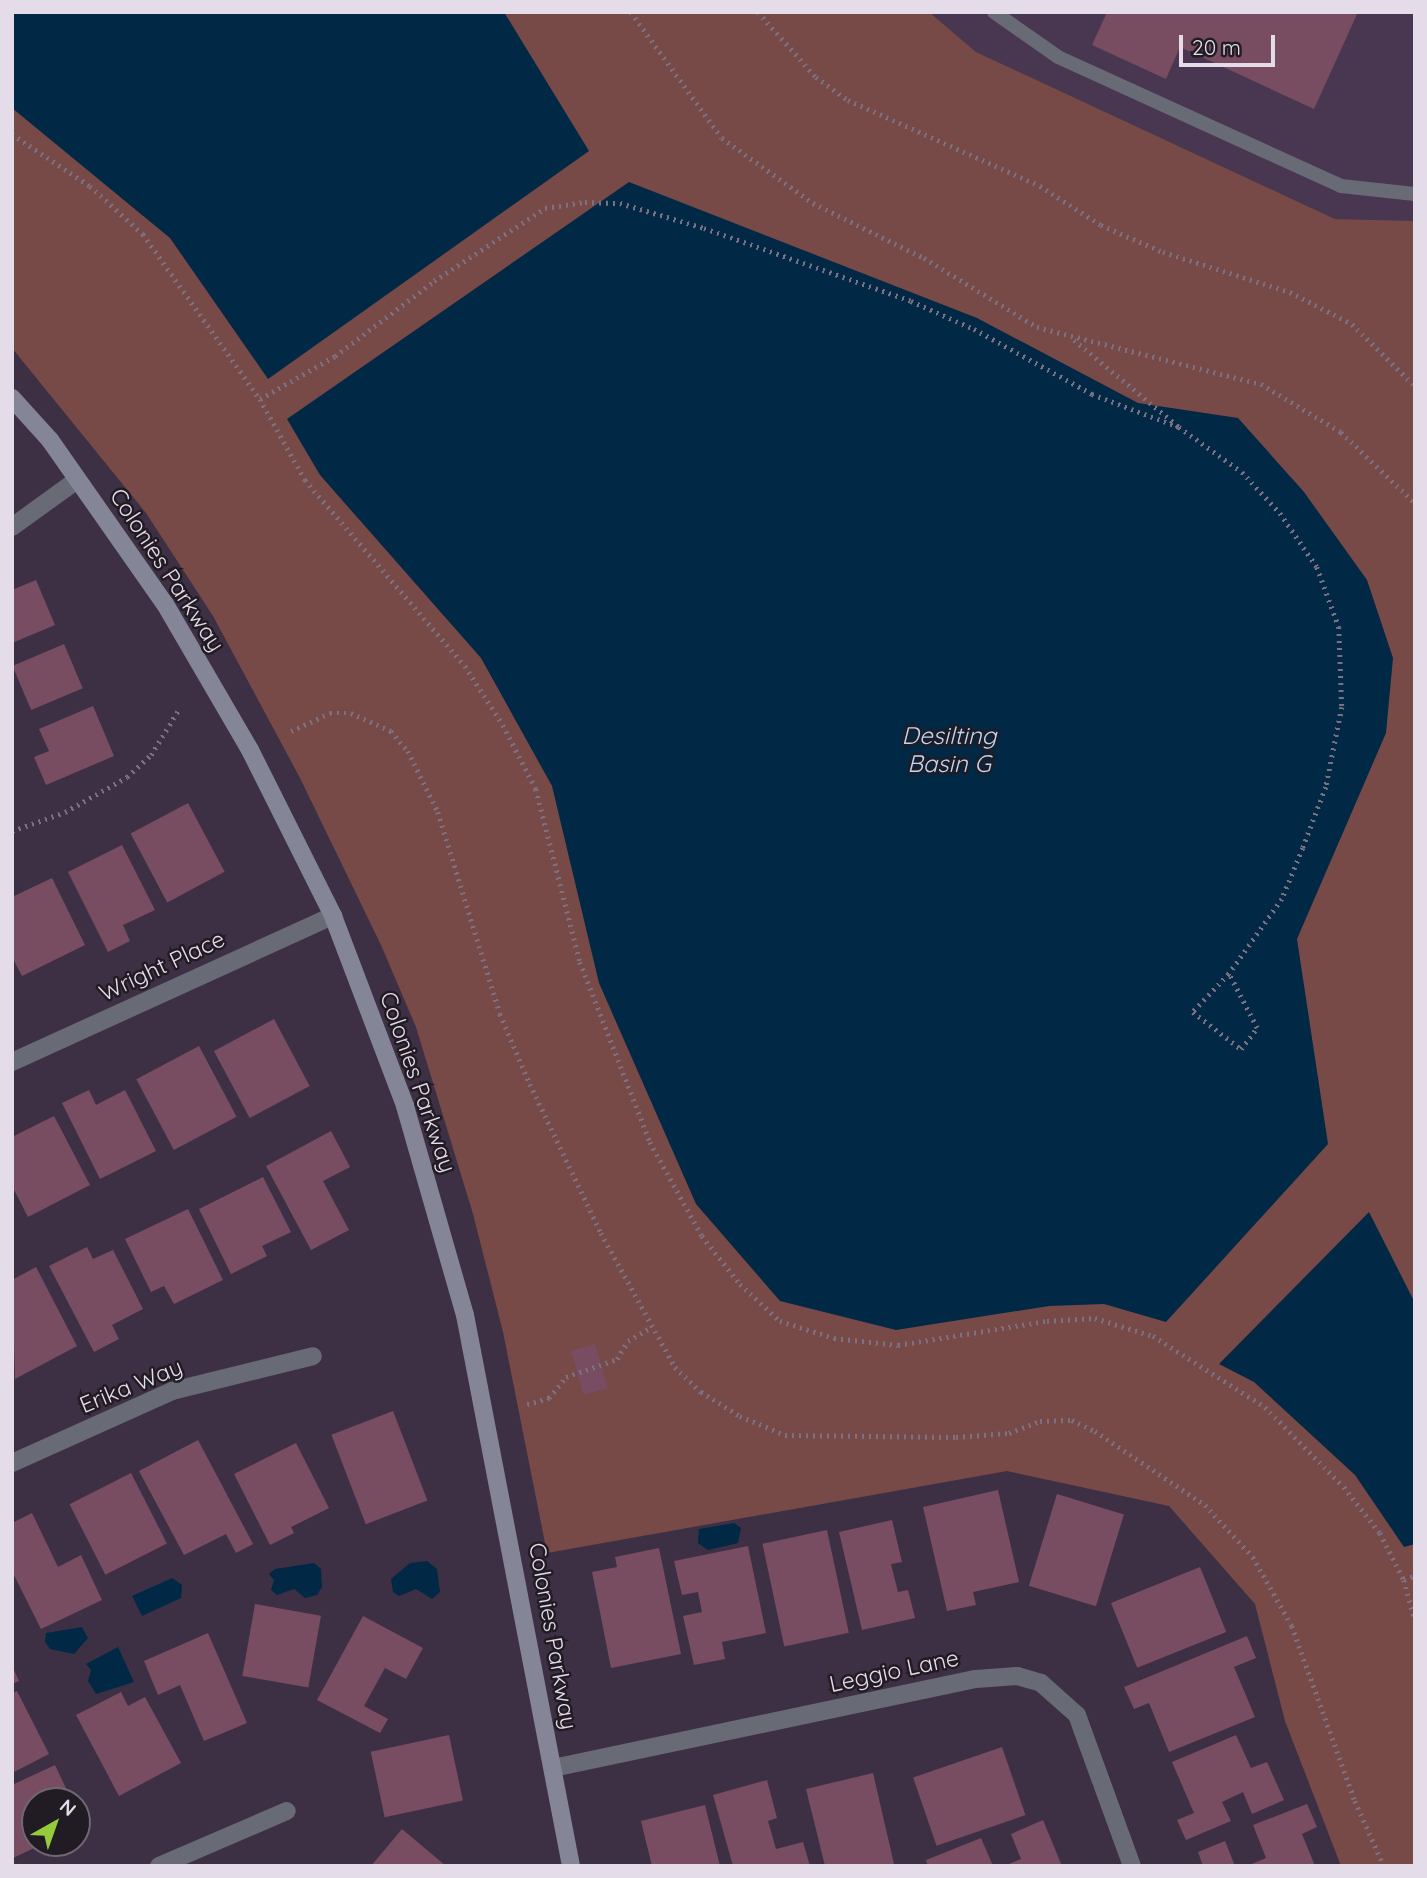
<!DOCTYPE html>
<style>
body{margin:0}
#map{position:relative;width:1427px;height:1878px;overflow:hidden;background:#3e3044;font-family:Quicksand,sans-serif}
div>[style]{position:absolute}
.built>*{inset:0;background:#493751}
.green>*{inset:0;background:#774a47}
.water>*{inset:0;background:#012844}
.building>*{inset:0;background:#784c61;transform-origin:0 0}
.path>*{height:4.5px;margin-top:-2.25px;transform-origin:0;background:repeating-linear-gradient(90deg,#7d7082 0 2px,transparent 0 7px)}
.lane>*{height:14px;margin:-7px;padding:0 7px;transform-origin:7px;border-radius:7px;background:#686a75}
.street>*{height:18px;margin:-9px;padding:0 9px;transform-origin:9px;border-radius:9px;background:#686a75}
.secondary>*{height:18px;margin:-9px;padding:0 9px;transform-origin:9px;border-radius:9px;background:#848698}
span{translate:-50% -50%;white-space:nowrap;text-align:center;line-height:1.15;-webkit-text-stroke:5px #211b24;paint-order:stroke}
.street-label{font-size:23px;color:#e5dce9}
.water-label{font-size:24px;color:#b6d9f9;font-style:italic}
.frame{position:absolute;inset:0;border:14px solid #e5dce9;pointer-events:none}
.north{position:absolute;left:21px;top:1787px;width:70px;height:70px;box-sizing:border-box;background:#211b24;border:2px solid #6f6873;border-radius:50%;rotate:40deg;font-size:19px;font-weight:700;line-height:28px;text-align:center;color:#e5dce9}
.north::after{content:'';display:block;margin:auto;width:24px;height:32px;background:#95cc3b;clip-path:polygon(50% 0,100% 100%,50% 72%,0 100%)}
.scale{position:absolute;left:1179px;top:35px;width:96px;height:32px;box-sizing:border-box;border:4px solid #e5dce9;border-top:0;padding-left:9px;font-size:21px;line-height:24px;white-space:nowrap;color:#e5dce9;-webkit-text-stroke:5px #211b24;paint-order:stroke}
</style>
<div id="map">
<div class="built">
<i style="clip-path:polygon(929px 12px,1415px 12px,1415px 221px,1335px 219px,976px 52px)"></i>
</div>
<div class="green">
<i style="clip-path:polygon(12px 12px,929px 12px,976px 52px,1335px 219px,1415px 221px,1415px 1866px,1341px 1866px,1285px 1721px,1255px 1604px,1169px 1506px,1007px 1471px,547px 1553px,503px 1332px,473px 1214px,416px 1027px,381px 945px,300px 778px,213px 616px,146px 513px,12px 348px)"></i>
</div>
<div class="water">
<i style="clip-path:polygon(12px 12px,504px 12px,589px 151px,268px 379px,170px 238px,12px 108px)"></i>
<i style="clip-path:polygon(629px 182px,977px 318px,1138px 403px,1238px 418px,1304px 492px,1367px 580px,1393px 658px,1386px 733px,1297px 939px,1328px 1144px,1166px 1322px,1104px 1304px,1049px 1306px,896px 1330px,780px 1301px,696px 1204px,599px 983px,552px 786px,481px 658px,320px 475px,287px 419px)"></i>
<i style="clip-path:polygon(1369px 1212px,1415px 1303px,1415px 1544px,1404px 1547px,1355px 1475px,1254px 1382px,1219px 1364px)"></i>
<i style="clip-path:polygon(734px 1523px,741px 1528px,738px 1543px,708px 1550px,698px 1543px,699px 1529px)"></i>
<i style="clip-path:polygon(427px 1561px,437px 1569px,440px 1592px,432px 1599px,416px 1589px,399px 1596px,393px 1592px,391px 1579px,410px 1563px)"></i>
<i style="clip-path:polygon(314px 1563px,321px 1569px,322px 1587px,317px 1595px,305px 1598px,294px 1589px,277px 1595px,271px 1590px,274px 1580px,269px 1574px,275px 1569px)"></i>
<i style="clip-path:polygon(172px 1578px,182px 1585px,181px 1598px,142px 1616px,132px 1596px)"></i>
<i style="clip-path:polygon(82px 1627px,88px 1638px,74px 1654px,50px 1649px,45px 1642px,46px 1633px)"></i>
<i style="clip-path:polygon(118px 1647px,134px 1682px,96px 1694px,88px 1681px,91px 1670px,86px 1664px)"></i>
</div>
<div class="building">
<i style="clip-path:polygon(1107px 12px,1358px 12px,1314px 109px,1180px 47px,1166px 79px,1092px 45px)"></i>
<i style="clip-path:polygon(36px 580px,55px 625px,12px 643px,12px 590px)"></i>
<i style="left:64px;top:644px;width:48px;height:56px;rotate:67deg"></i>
<i style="clip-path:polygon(93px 706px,114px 756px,46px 785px,34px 757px,49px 751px,39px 729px)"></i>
<i style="left:188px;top:803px;width:78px;height:65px;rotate:62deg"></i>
<i style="clip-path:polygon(122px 845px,155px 910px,123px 925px,130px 941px,108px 952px,68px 872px)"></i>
<i style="clip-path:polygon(52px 878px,85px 945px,22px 976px,12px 957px,12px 897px)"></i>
<i style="left:274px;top:1019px;width:76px;height:68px;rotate:62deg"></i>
<i style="left:199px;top:1046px;width:80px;height:71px;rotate:62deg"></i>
<i style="clip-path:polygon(89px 1090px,96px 1105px,125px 1090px,156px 1151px,100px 1179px,62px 1103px)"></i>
<i style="clip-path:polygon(54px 1116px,90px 1185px,28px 1217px,12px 1186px,12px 1137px)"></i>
<i style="clip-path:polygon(331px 1131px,350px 1167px,323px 1181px,349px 1230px,311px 1250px,266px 1166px)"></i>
<i style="clip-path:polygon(263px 1177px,291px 1232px,262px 1246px,267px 1256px,231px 1274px,199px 1209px)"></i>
<i style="clip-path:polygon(188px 1209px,223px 1280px,174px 1304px,164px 1286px,151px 1292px,125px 1239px)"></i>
<i style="clip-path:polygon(87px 1247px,93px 1259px,113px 1250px,143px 1309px,112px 1325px,119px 1339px,94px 1352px,49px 1266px)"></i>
<i style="clip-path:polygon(36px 1267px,77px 1346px,15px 1379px,12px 1280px)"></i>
<i style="left:595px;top:1344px;width:46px;height:25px;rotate:74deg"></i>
<i style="left:393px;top:1411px;width:96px;height:66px;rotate:69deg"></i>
<i style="clip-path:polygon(198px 1440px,253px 1544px,236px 1553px,226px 1534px,184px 1555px,139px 1471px)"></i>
<i style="clip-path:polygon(296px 1443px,329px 1508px,291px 1527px,294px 1533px,270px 1545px,234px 1474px)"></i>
<i style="left:131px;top:1473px;width:79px;height:69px;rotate:63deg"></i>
<i style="clip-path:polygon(998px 1490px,1019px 1582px,973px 1592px,976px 1605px,947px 1611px,923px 1507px)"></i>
<i style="left:1057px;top:1494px;width:70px;height:96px;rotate:17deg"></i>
<i style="clip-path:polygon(32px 1513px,58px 1567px,81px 1555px,102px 1600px,41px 1629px,12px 1571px,12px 1523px)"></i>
<i style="clip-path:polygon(892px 1520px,902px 1562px,891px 1564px,898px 1592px,908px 1590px,915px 1618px,862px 1630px,839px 1532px)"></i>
<i style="left:827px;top:1530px;width:105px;height:66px;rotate:78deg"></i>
<i style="clip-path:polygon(748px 1546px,766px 1633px,722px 1642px,725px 1659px,694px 1665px,683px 1616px,702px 1612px,698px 1592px,682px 1595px,674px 1561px)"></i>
<i style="clip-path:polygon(659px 1548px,681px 1654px,611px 1668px,592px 1572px,617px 1567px,615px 1557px)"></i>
<i style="left:1200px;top:1567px;width:70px;height:96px;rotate:68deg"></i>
<i style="left:255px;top:1604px;width:67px;height:73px;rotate:10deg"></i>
<i style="clip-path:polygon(363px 1616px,423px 1648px,406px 1679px,385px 1668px,364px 1706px,388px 1719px,380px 1733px,317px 1700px)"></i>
<i style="clip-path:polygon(208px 1633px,247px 1723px,204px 1741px,180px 1685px,158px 1695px,144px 1661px)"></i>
<i style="clip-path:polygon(1247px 1636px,1256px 1658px,1234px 1667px,1255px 1717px,1169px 1752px,1149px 1703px,1134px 1709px,1124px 1687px)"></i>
<i style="clip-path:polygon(12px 1666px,19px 1681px,12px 1684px)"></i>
<i style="clip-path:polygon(17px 1691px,49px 1754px,12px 1773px,12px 1693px)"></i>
<i style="clip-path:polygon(121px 1692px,128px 1706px,145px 1697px,181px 1763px,119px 1796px,76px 1715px)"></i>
<i style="left:449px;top:1735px;width:67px;height:80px;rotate:78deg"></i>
<i style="clip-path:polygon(1236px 1735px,1251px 1768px,1267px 1762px,1284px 1800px,1252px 1814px,1243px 1792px,1222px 1802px,1231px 1821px,1186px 1840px,1177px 1820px,1194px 1813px,1172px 1762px)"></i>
<i style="left:1002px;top:1747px;width:72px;height:94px;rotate:71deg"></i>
<i style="clip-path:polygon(55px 1765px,72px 1801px,35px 1801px,35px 1843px,45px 1843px,13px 1858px,12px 1785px)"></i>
<i style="clip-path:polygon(873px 1773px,894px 1864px,825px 1866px,806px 1789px)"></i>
<i style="clip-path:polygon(767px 1780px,777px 1818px,768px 1821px,776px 1849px,803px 1842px,810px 1866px,733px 1866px,713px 1795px)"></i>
<i style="clip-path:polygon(1307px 1804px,1317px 1827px,1302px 1834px,1315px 1866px,1247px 1866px,1266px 1858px,1253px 1825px)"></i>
<i style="clip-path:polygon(705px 1805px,720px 1866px,652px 1866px,641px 1821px)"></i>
<i style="clip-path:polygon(77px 1810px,84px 1824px,77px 1828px)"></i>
<i style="clip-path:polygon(1043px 1820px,1062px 1866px,1004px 1866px,1021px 1859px,1011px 1834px)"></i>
<i style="clip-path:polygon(402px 1829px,446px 1866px,371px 1866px)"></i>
<i style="clip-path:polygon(981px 1838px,993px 1866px,928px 1866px,926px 1860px)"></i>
<i style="clip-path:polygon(1225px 1841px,1235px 1866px,1203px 1866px,1198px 1852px)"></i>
</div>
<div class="path">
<i style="left:631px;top:12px;width:155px;rotate:54.2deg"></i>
<i style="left:722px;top:138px;width:112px;rotate:35.5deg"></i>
<i style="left:813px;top:203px;width:124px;rotate:26.4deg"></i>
<i style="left:924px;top:258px;width:132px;rotate:31.4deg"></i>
<i style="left:1037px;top:327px;width:231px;rotate:14.3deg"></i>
<i style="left:1261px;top:384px;width:93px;rotate:31deg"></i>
<i style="left:1341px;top:432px;width:103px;rotate:43.8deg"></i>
<i style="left:758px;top:12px;width:87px;rotate:48.3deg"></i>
<i style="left:816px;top:77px;width:39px;rotate:36deg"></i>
<i style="left:848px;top:100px;width:210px;rotate:24.1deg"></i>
<i style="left:1040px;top:186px;width:72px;rotate:32.6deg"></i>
<i style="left:1101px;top:225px;width:68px;rotate:23.5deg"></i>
<i style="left:1163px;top:252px;width:133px;rotate:17.5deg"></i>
<i style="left:1290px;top:292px;width:70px;rotate:27.3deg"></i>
<i style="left:1352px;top:324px;width:88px;rotate:44.5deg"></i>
<i style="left:12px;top:134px;width:94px;rotate:33.7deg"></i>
<i style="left:90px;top:186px;width:72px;rotate:42.2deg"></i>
<i style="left:143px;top:234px;width:202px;rotate:54.7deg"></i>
<i style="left:260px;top:399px;width:93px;rotate:60.9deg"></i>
<i style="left:305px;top:480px;width:245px;rotate:49.3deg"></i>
<i style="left:465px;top:666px;width:70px;rotate:57.2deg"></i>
<i style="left:503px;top:725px;width:72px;rotate:62.7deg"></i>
<i style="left:536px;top:789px;width:179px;rotate:75.7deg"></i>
<i style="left:580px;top:962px;width:193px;rotate:68.7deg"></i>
<i style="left:650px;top:1142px;width:107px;rotate:61deg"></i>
<i style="left:702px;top:1236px;width:61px;rotate:51.6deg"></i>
<i style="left:740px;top:1284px;width:54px;rotate:42.8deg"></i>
<i style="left:780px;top:1321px;width:57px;rotate:17.5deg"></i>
<i style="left:834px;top:1338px;width:64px;rotate:6.2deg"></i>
<i style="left:898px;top:1345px;width:151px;rotate:-9.2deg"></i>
<i style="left:1047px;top:1321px;width:48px;rotate:-3.6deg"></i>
<i style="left:1095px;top:1318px;width:61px;rotate:17.2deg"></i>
<i style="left:1153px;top:1336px;width:133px;rotate:32.4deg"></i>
<i style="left:1265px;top:1407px;width:112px;rotate:45.4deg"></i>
<i style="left:1344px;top:1487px;width:58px;rotate:52deg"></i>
<i style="left:1380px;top:1533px;width:53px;rotate:62.9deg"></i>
<i style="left:1404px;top:1580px;width:41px;rotate:74.6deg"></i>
<i style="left:1074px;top:340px;width:136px;rotate:39.6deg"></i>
<i style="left:1179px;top:427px;width:77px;rotate:35.5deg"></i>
<i style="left:1242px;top:472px;width:56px;rotate:47.2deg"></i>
<i style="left:1280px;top:513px;width:65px;rotate:55.6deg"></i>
<i style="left:1317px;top:567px;width:64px;rotate:69.9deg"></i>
<i style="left:1339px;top:627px;width:80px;rotate:87.9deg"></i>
<i style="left:1342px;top:707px;width:82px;rotate:101.3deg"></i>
<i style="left:1326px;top:787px;width:65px;rotate:110.7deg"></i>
<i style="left:1303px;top:848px;width:55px;rotate:112.4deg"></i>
<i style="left:1282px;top:899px;width:92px;rotate:125.2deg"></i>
<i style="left:1229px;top:974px;width:52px;rotate:133.5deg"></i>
<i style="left:1193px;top:1012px;width:61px;rotate:37.6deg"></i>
<i style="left:1241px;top:1049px;width:26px;rotate:-53deg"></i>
<i style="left:1257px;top:1028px;width:61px;rotate:-117.4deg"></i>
<i style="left:260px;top:399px;width:86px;rotate:-29.8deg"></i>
<i style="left:335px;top:356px;width:124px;rotate:-37.1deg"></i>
<i style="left:434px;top:281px;width:133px;rotate:-33.3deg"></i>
<i style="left:545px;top:208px;width:40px;rotate:-8.5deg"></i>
<i style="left:585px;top:202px;width:35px;rotate:2deg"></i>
<i style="left:620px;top:203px;width:88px;rotate:16.6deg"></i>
<i style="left:704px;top:228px;width:219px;rotate:19.4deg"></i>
<i style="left:911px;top:301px;width:69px;rotate:24deg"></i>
<i style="left:974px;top:329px;width:135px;rotate:28.8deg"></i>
<i style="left:1092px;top:394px;width:93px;rotate:20.8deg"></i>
<i style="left:291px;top:731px;width:43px;rotate:-24.8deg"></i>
<i style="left:330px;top:713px;width:21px"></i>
<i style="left:351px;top:713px;width:44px;rotate:24.2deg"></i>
<i style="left:391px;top:731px;width:26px;rotate:50deg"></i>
<i style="left:408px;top:751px;width:68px;rotate:63.8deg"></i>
<i style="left:438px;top:812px;width:211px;rotate:72.9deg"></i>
<i style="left:500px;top:1014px;width:76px;rotate:66.8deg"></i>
<i style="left:530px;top:1084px;width:165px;rotate:64.5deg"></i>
<i style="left:601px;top:1233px;width:153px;rotate:61.1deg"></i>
<i style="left:675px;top:1367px;width:36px;rotate:44deg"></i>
<i style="left:701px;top:1392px;width:46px;rotate:31.6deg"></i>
<i style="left:740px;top:1416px;width:49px;rotate:22.9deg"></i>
<i style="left:785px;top:1435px;width:171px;rotate:0.7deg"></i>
<i style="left:956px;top:1437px;width:53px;rotate:-4.3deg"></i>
<i style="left:1009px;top:1433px;width:33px;rotate:-21deg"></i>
<i style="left:1040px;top:1421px;width:32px;rotate:-2deg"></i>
<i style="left:1072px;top:1420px;width:25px;rotate:26deg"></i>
<i style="left:1095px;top:1431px;width:133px;rotate:33.9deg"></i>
<i style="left:1205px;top:1505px;width:71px;rotate:47.3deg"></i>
<i style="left:1253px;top:1557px;width:79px;rotate:60.5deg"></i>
<i style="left:1292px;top:1626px;width:186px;rotate:70.2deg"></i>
<i style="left:1355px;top:1801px;width:71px;rotate:66deg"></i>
<i style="left:12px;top:831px;width:56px;rotate:-19.7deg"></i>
<i style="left:65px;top:812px;width:71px;rotate:-29.4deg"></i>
<i style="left:127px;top:777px;width:33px;rotate:-43deg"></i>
<i style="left:151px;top:755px;width:54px;rotate:-58.7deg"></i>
<i style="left:527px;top:1404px;width:23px;rotate:-15deg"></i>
<i style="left:549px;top:1398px;width:27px;rotate:-51deg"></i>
<i style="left:566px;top:1377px;width:54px;rotate:-19.4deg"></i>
<i style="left:617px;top:1359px;width:21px;rotate:-59deg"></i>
<i style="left:628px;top:1341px;width:27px;rotate:-31deg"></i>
<i style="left:1404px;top:1580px;width:12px;rotate:-24deg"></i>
</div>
<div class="lane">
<i style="left:994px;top:12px;width:78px;rotate:35.1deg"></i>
<i style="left:1058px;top:57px;width:311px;rotate:24.5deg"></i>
<i style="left:1341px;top:186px;width:74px;rotate:6.2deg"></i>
</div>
<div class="street">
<i style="left:12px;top:527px;width:80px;rotate:-35.9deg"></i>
<i style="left:12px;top:1062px;width:353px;rotate:-24.5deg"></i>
<i style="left:12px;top:1463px;width:175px;rotate:-24.2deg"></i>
<i style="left:172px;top:1391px;width:145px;rotate:-13.9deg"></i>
<i style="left:553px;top:1768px;width:432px;rotate:-11.9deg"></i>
<i style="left:976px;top:1679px;width:41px;rotate:-4.2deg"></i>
<i style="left:1017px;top:1676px;width:25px;rotate:16deg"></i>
<i style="left:1041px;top:1683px;width:48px;rotate:41.6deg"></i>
<i style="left:1077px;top:1715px;width:161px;rotate:70deg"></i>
<i style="left:159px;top:1866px;width:139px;rotate:-23.3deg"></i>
</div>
<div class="secondary">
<i style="left:12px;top:398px;width:57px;rotate:47.9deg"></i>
<i style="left:50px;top:440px;width:200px;rotate:55deg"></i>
<i style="left:165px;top:604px;width:169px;rotate:59.8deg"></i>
<i style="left:250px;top:750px;width:186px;rotate:63.4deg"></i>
<i style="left:333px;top:916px;width:203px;rotate:69.2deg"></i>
<i style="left:405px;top:1106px;width:217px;rotate:74deg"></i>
<i style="left:465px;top:1315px;width:561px;rotate:79.11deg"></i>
</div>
<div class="street-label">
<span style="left:167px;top:570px;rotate:57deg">Colonies Parkway</span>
<span style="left:162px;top:966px;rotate:-25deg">Wright Place</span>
<span style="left:418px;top:1082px;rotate:71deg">Colonies Parkway</span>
<span style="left:131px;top:1386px;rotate:-22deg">Erika Way</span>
<span style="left:553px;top:1636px;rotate:80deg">Colonies Parkway</span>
<span style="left:894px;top:1671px;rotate:-12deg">Leggio Lane</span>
</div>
<div class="water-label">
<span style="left:949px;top:750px">Desilting<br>Basin G</span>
</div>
<div class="frame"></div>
<div class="north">N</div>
<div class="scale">20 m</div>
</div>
